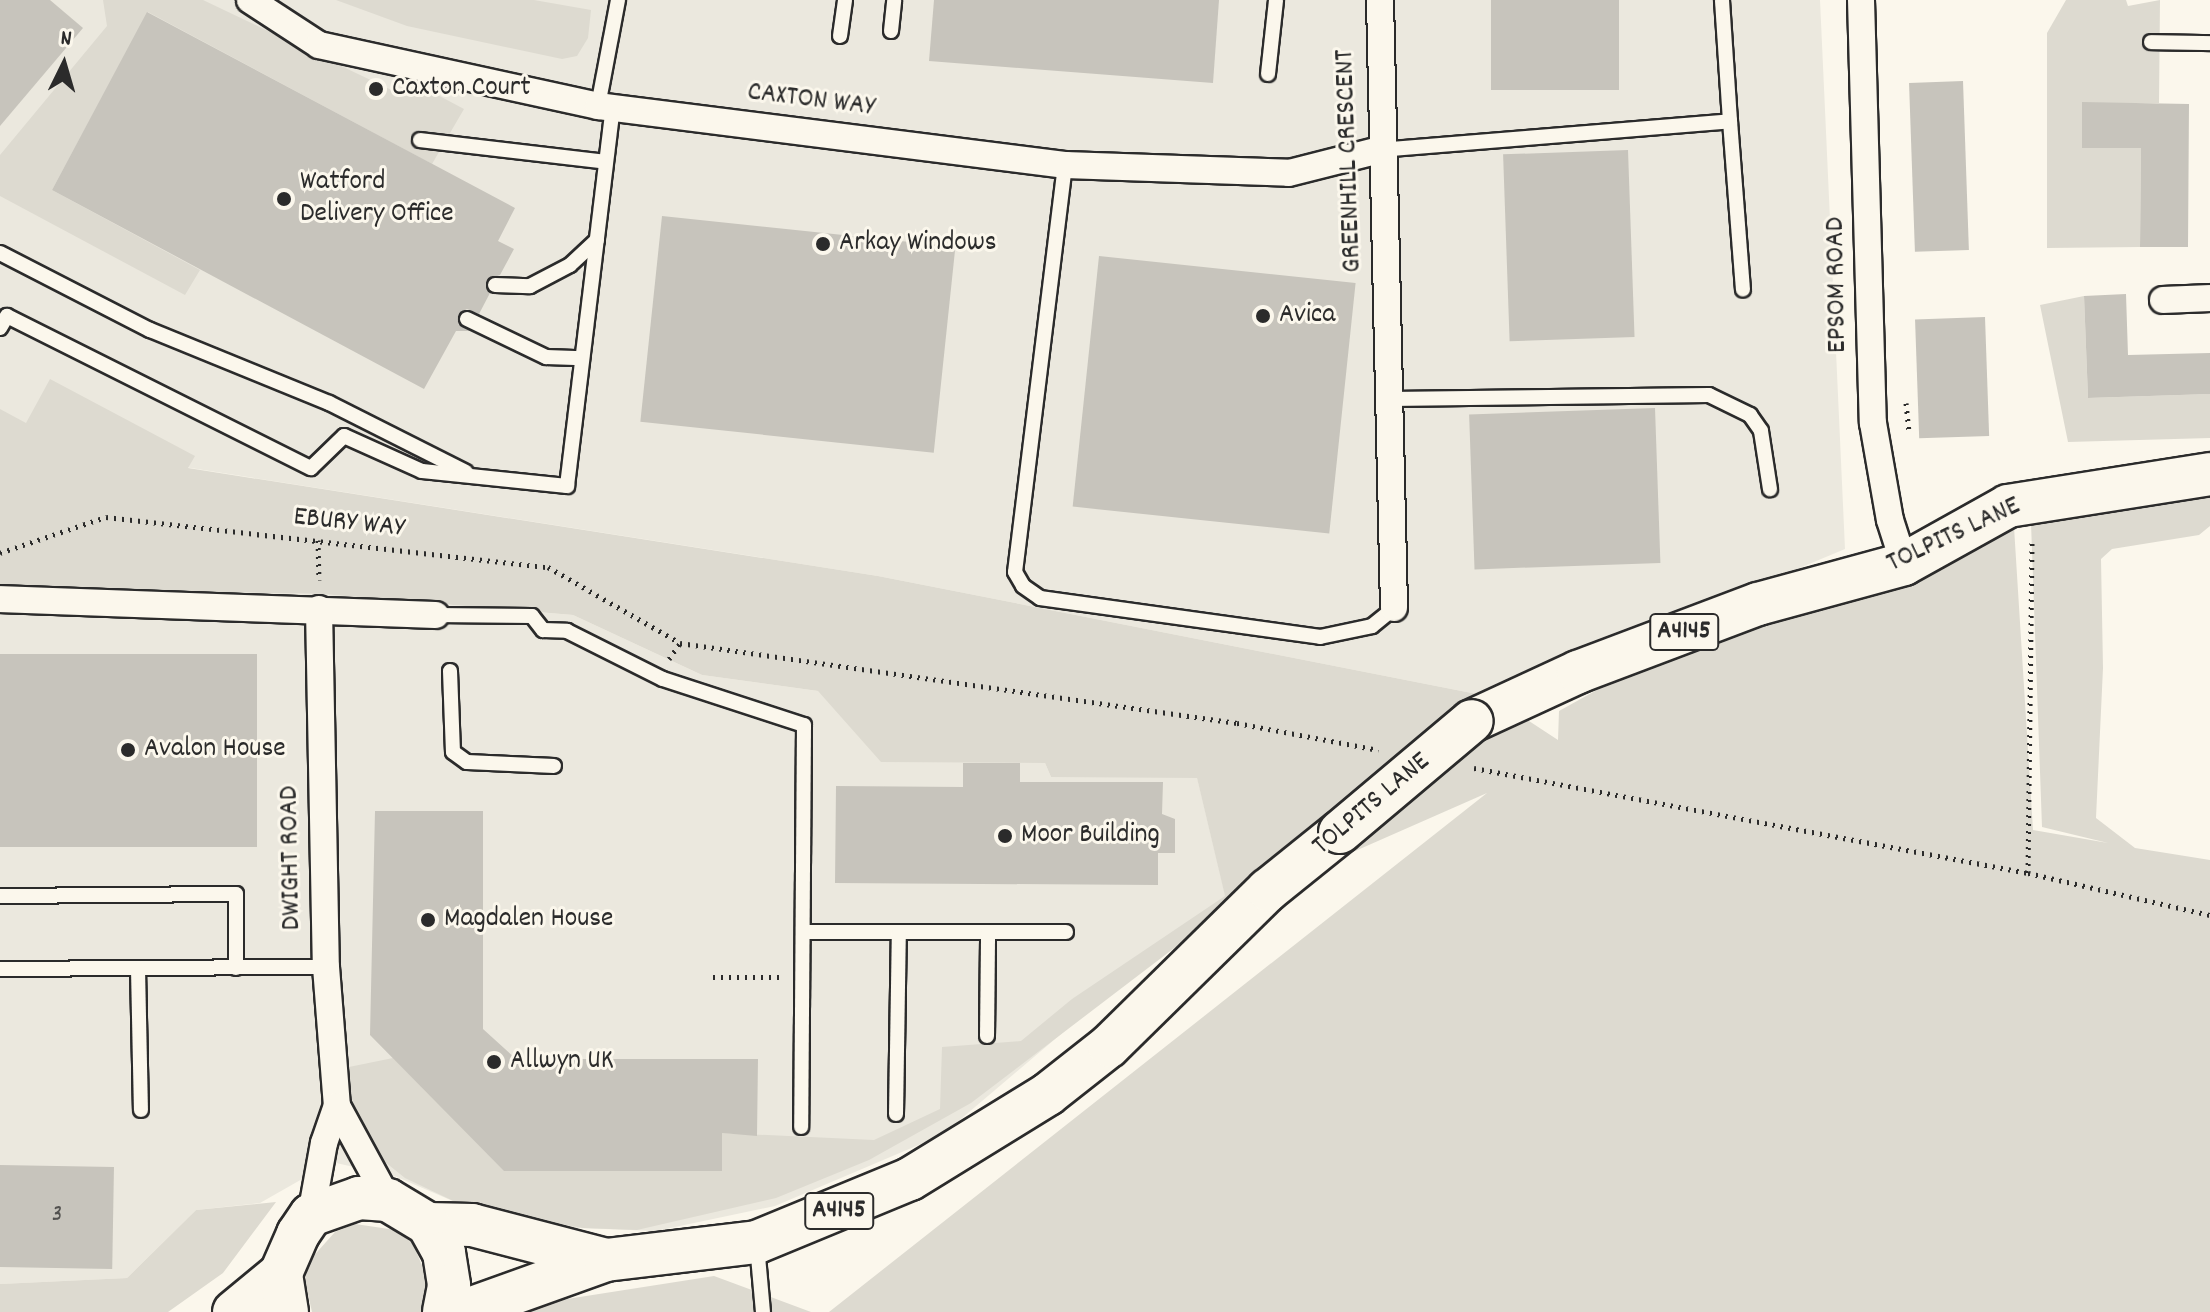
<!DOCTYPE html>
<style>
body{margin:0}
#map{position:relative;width:2210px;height:1312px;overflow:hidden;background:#fbf7ec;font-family:Dekko,sans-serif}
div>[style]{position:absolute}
.built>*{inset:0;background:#ebe8de}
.green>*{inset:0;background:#dddad0}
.building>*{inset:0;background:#c7c4bc;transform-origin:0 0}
.path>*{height:5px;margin-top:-2.5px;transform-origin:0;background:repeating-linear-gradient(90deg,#2b2b2b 0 2px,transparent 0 8px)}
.roads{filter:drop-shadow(2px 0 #2b2b2b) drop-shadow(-2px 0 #2b2b2b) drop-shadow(0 2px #2b2b2b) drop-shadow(0 -2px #2b2b2b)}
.lane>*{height:14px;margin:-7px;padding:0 7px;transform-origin:7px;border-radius:7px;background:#fbf7ec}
.street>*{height:26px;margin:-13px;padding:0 13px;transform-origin:13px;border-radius:13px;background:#fbf7ec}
.primary>*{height:42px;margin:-21px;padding:0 21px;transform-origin:21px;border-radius:21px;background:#fbf7ec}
.bridges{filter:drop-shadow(2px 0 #2b2b2b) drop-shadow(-2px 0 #2b2b2b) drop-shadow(0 2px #2b2b2b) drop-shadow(0 -2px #2b2b2b)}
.primary-bridge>*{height:42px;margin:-21px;padding:0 21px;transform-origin:21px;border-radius:21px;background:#fbf7ec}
.dots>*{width:22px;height:22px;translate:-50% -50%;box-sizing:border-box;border:4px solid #fbf7ec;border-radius:50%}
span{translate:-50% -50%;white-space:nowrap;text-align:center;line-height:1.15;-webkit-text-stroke:6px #fbf7ec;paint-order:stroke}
.number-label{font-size:24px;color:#52514f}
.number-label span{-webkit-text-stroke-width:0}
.shield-label span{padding:2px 6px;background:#fbf7ec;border:2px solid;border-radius:6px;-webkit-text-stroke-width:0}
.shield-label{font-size:26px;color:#2b2b2b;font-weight:700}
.poi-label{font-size:28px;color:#2b2b2b}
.left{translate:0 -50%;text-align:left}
.street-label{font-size:28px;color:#2b2b2b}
.north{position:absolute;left:24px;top:24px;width:80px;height:80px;-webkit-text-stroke:6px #fbf7ec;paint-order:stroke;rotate:5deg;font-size:22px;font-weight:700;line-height:32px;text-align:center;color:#2b2b2b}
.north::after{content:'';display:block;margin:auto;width:28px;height:36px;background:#2b2b2b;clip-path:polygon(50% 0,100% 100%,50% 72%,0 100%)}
</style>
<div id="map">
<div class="built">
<i style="clip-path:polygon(0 0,1820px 0,1845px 549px,1492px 697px,878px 576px,0 438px)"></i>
<i style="clip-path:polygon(0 588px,322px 594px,573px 615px,702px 675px,818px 691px,1045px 763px,1051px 777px,1197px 777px,1228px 907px,1147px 961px,942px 1135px,775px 1206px,656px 1231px,554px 1227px,469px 1208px,397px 1177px,332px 1162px,260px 1203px,196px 1210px,127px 1278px,0 1284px)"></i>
</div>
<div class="green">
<i style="clip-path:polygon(103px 0,203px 0,404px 96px,432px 92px,464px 109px,432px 164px,148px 12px,52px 190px,200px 270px,185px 295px,0 196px,0 155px,107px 26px)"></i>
<i style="clip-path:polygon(336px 0,534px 0,591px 10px,588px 38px,577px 56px,562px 59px,407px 26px)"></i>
<i style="clip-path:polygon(2066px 0,2126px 0,2128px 6px,2160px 0,2159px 103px,2082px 103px,2082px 148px,2141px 148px,2140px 247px,2047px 248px,2047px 33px)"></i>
<i style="clip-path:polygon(2084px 296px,2088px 398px,2210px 394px,2210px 438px,2068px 442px,2040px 305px)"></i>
<i style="clip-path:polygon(50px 379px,195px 456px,188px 468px,878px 576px,1492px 697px,1558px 740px,1559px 711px,1725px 619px,2014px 527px,2033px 830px,2108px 843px,2042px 827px,2031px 523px,2210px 494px,2210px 526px,2199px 535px,2112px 549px,2101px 559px,2103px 668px,2096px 818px,2135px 848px,2210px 860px,2210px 1312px,829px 1312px,1487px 793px,1228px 907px,971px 1103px,869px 1160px,776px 1198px,637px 1230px,583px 1228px,466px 1207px,405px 1178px,375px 1154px,354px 1126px,344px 1068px,393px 1058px,505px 1171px,722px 1171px,722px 1133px,874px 1140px,940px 1109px,942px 1047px,1021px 1041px,1072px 999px,1225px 896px,1197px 778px,1051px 777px,1045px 763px,881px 762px,818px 691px,702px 675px,573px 615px,322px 594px,0 588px,0 409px,26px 423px)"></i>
<i style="clip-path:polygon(276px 1202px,223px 1273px,168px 1312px,0 1312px,0 1284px,127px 1278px,196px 1210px)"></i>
<i style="clip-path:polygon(355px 1224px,396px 1230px,413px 1244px,429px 1282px,422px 1312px,312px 1312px,305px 1281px,309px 1261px,335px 1232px)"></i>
<i style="clip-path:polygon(714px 1276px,811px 1312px,510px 1312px,535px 1304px)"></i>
</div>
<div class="building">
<i style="clip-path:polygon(0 0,50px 0,83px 28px,0 126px)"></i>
<i style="clip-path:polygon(934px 0,1219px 0,1213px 83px,929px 61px)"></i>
<i style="left:1491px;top:0;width:128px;height:90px"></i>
<i style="clip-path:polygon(147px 12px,515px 208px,498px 241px,514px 249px,500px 275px,486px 280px,490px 293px,479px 314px,467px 309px,458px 314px,458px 324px,470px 331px,456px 331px,424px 389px,52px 190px)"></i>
<i style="left:1963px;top:81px;width:169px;height:54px;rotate:88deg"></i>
<i style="clip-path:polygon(2082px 102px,2189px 104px,2188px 247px,2140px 247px,2141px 148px,2082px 148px)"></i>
<i style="left:1628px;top:150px;width:187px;height:125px;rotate:88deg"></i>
<i style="left:662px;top:216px;width:295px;height:207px;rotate:6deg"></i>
<i style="left:1099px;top:256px;width:258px;height:252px;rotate:6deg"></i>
<i style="clip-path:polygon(2126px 294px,2128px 355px,2210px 353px,2210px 394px,2088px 398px,2084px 296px)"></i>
<i style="left:1985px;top:317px;width:119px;height:70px;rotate:88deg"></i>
<i style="left:1655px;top:408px;width:155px;height:186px;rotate:88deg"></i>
<i style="left:0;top:654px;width:257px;height:193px"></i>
<i style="clip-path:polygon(963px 763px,1020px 763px,1020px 782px,1163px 782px,1162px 814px,1175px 819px,1175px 853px,1158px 853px,1158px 885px,835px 883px,836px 786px,963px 787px)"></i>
<i style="clip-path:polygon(375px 811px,483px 811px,483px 1029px,516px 1059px,758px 1059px,757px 1136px,722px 1133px,722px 1171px,504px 1171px,370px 1035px)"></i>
<i style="left:0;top:1165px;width:114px;height:102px;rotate:1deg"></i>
</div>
<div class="path">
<i style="left:1906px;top:403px;width:30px;rotate:84deg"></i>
<i style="left:318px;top:540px;width:40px;rotate:88.6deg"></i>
<i style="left:0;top:553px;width:112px;rotate:-18.8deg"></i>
<i style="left:106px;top:517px;width:445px;rotate:6.5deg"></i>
<i style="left:548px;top:567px;width:152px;rotate:29.9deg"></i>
<i style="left:680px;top:643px;width:563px;rotate:8.17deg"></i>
<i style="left:1237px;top:723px;width:144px;rotate:10.8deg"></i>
<i style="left:669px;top:659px;width:19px;rotate:-55deg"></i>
<i style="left:1474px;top:768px;width:564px;rotate:10.73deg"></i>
<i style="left:2028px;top:873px;width:187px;rotate:13deg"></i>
<i style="left:2028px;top:873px;width:335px;rotate:-89.3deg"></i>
<i style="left:713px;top:977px;width:67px"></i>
</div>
<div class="roads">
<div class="lane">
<i style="left:891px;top:31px;width:31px;rotate:-84deg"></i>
<i style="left:840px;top:36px;width:36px;rotate:-82deg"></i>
<i style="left:2151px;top:42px;width:59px;rotate:1deg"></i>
<i style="left:1268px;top:74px;width:74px;rotate:-83.8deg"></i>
<i style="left:598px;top:106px;width:108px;rotate:-79.3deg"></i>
<i style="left:1730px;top:121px;width:169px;rotate:85.6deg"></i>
<i style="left:420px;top:140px;width:187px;rotate:6.7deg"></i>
<i style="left:1380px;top:150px;width:351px;rotate:-4.7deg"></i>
<i style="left:1730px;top:121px;width:121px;rotate:-93.8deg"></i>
<i style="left:1065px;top:165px;width:410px;rotate:97deg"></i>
<i style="left:1015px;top:572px;width:16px;rotate:60deg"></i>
<i style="left:1023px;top:586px;width:21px;rotate:35deg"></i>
<i style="left:1040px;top:598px;width:283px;rotate:7.9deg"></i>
<i style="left:1320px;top:637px;width:53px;rotate:-11.9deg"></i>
<i style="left:1372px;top:626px;width:28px;rotate:-39deg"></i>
<i style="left:0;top:253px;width:169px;rotate:27.2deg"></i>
<i style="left:150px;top:330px;width:193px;rotate:22.2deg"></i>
<i style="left:329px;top:403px;width:153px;rotate:26.7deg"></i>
<i style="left:495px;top:285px;width:35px;rotate:2deg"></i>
<i style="left:530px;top:286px;width:45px;rotate:-27.7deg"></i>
<i style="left:570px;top:265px;width:37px;rotate:-43deg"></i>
<i style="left:467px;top:319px;width:88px;rotate:25.7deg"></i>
<i style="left:546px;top:357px;width:36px;rotate:2deg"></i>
<i style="left:0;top:328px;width:14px;rotate:-60deg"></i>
<i style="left:7px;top:316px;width:340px;rotate:26.6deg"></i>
<i style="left:311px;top:468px;width:46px;rotate:-44.1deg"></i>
<i style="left:344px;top:436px;width:85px;rotate:24.2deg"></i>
<i style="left:422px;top:471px;width:146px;rotate:5.9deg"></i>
<i style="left:567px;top:486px;width:381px;rotate:-83.1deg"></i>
<i style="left:1390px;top:399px;width:319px;rotate:-0.7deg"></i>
<i style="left:1709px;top:395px;width:46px;rotate:26deg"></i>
<i style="left:1750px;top:415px;width:19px;rotate:55deg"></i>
<i style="left:1761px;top:431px;width:59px;rotate:81.2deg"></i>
<i style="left:436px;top:615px;width:96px;rotate:0.6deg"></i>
<i style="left:532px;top:616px;width:18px;rotate:52deg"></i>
<i style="left:543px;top:630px;width:24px;rotate:2deg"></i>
<i style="left:567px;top:631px;width:107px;rotate:26.6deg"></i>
<i style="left:663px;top:679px;width:148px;rotate:18.1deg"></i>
<i style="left:804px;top:725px;width:402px;rotate:90.4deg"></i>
<i style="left:450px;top:671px;width:81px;rotate:87.9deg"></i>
<i style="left:453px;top:752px;width:17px;rotate:36deg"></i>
<i style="left:467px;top:762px;width:87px;rotate:2.6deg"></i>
<i style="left:0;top:896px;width:236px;rotate:-0.5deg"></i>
<i style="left:236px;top:894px;width:74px;rotate:90deg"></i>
<i style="left:804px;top:932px;width:262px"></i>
<i style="left:0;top:969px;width:326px;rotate:-0.4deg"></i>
<i style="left:138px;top:969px;width:141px;rotate:88.8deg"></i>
<i style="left:987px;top:1036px;width:104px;rotate:-89.4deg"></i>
<i style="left:896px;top:1114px;width:181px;rotate:-89.1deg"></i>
<i style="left:757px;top:1245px;width:67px;rotate:84.9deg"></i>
</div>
<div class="street">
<i style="left:250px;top:0;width:82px;rotate:33.1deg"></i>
<i style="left:319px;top:45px;width:286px;rotate:12.3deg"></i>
<i style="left:598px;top:106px;width:471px;rotate:7.2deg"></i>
<i style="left:1065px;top:165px;width:224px;rotate:2deg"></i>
<i style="left:1289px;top:173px;width:94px;rotate:-14.2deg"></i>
<i style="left:1380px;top:0;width:608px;rotate:88.68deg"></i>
<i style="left:1861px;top:0;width:423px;rotate:88.4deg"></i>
<i style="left:1873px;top:423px;width:98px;rotate:80.1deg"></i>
<i style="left:1890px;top:520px;width:46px;rotate:72.3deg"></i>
<i style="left:2163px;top:300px;width:47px;rotate:-2.4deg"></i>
<i style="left:0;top:599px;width:436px;rotate:2.1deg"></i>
<i style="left:319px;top:609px;width:358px;rotate:88.9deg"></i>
<i style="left:326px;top:967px;width:139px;rotate:85.5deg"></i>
<i style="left:337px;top:1106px;width:107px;rotate:61.5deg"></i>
<i style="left:311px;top:1215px;width:73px;rotate:-79.8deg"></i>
<i style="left:324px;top:1143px;width:39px;rotate:-71deg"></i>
</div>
<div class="primary">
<i style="left:1472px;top:721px;width:117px;rotate:-24.8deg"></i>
<i style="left:1578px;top:672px;width:192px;rotate:-20.7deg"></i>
<i style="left:1758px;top:604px;width:151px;rotate:-15.3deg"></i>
<i style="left:1904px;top:564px;width:119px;rotate:-29.1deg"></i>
<i style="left:2008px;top:506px;width:205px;rotate:-9deg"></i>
<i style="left:428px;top:1224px;width:44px;rotate:1.3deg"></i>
<i style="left:472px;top:1225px;width:138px;rotate:14.6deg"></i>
<i style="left:234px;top:1312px;width:61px;rotate:-39.7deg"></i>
<i style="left:287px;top:1312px;width:39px;rotate:-99deg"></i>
<i style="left:281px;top:1273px;width:43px;rotate:-66.4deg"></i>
<i style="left:298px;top:1234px;width:23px;rotate:-56deg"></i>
<i style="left:311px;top:1215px;width:51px;rotate:-19.5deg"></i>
<i style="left:359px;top:1198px;width:29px;rotate:4deg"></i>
<i style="left:388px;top:1200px;width:47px;rotate:31deg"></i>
<i style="left:428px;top:1224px;width:33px;rotate:61deg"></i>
<i style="left:444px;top:1253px;width:33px;rotate:81deg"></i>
<i style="left:449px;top:1286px;width:26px;rotate:101deg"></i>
<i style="left:461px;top:1312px;width:154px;rotate:-19.7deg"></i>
<i style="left:606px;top:1260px;width:152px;rotate:-6.8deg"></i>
<i style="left:757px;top:1242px;width:165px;rotate:-22.4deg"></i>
<i style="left:910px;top:1179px;width:162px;rotate:-31.6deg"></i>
<i style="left:1048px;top:1094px;width:78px;rotate:-38.2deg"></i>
<i style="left:1109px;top:1046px;width:223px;rotate:-44.5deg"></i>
<i style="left:1268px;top:890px;width:92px;rotate:-38.9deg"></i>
</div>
</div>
<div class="bridges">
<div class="primary-bridge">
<i style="left:1340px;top:832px;width:172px;rotate:-40.1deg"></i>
</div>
</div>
<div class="dots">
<i style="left:376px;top:89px;background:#2b2b2b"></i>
<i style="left:284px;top:199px;background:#2b2b2b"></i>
<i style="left:823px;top:244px;background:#2b2b2b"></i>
<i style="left:1263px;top:316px;background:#2b2b2b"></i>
<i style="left:128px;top:750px;background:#2b2b2b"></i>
<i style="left:1005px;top:836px;background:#2b2b2b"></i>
<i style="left:428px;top:920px;background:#2b2b2b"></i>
<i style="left:494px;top:1062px;background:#2b2b2b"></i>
</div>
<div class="number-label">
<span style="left:57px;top:1216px">3</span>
</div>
<div class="shield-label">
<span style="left:1684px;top:632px">A4145</span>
<span style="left:839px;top:1211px">A4145</span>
</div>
<div class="poi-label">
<span class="left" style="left:392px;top:89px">Caxton Court</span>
<span class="left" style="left:300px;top:199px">Watford<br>Delivery Office</span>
<span class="left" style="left:839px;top:244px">Arkay Windows</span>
<span class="left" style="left:1279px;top:316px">Avica</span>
<span class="left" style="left:144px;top:750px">Avalon House</span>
<span class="left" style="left:1021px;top:836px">Moor Building</span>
<span class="left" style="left:444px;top:920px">Magdalen House</span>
<span class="left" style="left:510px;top:1062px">Allwyn UK</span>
</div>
<div class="street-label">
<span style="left:811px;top:101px;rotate:7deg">CAXTON WAY</span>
<span style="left:1350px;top:161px;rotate:-92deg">GREENHILL CRESCENT</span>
<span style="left:1838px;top:285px;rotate:-91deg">EPSOM ROAD</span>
<span style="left:349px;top:524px;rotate:6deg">EBURY WAY</span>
<span style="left:1954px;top:536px;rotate:-25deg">TOLPITS LANE</span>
<span style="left:1372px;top:805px;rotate:-40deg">TOLPITS LANE</span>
<span style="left:292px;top:858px;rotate:-91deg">DWIGHT ROAD</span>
</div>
<div class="north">N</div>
</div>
